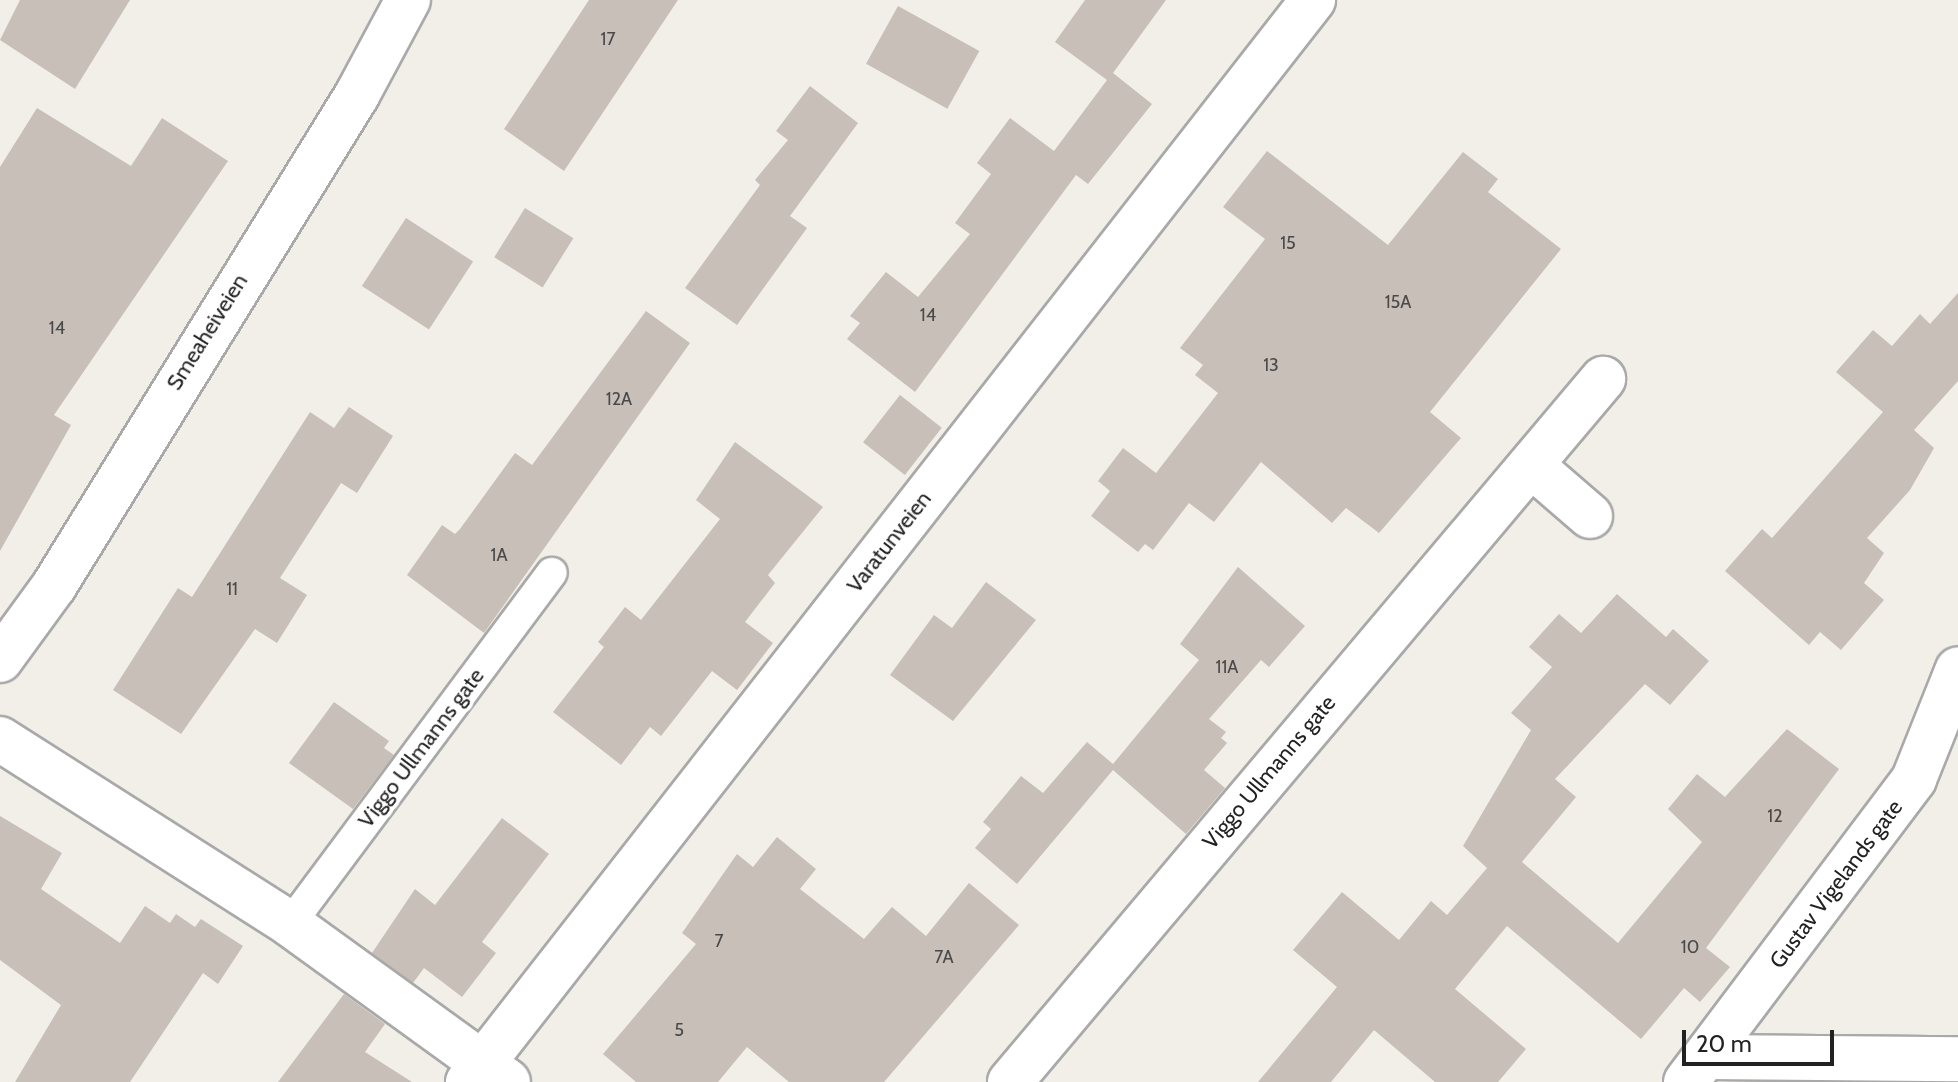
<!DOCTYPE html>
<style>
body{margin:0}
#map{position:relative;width:1958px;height:1082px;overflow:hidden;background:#f2efe9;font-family:Cabin,sans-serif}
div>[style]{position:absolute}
.building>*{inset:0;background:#c7bfb8;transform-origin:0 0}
.roads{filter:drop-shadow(2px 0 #a9a9a9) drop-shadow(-2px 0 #a9a9a9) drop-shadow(0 2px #a9a9a9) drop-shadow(0 -2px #a9a9a9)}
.service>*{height:30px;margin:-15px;padding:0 15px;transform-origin:15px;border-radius:15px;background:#fff}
.minor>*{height:44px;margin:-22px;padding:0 22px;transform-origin:22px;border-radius:22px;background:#fff}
span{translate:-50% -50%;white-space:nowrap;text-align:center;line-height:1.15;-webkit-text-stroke:7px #fff;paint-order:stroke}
.number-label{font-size:18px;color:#4b4948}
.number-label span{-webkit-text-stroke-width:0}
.street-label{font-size:22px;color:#222}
.scale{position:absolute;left:1682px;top:1030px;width:152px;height:36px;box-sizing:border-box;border:4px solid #222;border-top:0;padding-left:10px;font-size:24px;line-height:28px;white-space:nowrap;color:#222;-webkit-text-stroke:6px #fff;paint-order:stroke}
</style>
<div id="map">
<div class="building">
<i style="clip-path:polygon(20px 0,130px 0,75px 89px,0 40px)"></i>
<i style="clip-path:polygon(589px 0,678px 0,564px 171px,504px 129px)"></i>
<i style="clip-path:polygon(1085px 0,1166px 0,1113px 73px,1152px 104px,1088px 184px,1076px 175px,915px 392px,847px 339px,860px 323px,850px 316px,886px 272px,918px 297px,970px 234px,955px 223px,991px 174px,977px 163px,1010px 118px,1054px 151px,1107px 80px,1055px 42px)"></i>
<i style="left:898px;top:6px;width:93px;height:66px;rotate:29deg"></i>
<i style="clip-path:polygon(810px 86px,858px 123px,790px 216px,807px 228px,737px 325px,685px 288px,760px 185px,755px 180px,788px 140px,776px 131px)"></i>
<i style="clip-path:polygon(37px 108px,131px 166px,162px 118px,228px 161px,54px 415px,71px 425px,0 551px,0 167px)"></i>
<i style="clip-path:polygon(1267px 151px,1388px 245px,1463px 152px,1498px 179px,1488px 192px,1561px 249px,1430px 412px,1461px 438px,1379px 533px,1346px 508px,1332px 523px,1261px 462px,1214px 522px,1189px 503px,1153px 550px,1145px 544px,1138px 552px,1091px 516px,1110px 491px,1098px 481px,1123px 448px,1156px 473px,1218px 393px,1195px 375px,1203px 365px,1180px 348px,1265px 239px,1223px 207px)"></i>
<i style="left:525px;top:208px;width:57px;height:58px;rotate:32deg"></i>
<i style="left:406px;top:218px;width:80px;height:81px;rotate:33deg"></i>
<i style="clip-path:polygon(1958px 293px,1958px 381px,1914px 430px,1934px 448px,1910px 490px,1867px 538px,1884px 553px,1864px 583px,1884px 600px,1841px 650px,1820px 632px,1809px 645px,1725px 571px,1762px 529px,1772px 538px,1883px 412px,1836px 372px,1873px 330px,1892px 346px,1920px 314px,1930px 324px)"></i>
<i style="clip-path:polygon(646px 311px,690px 343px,484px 633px,407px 575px,442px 525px,455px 534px,460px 529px,515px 453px,532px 465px)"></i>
<i style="left:900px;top:395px;width:53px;height:60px;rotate:38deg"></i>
<i style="clip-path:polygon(349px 407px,393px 436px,357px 493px,341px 483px,280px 578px,307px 595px,277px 643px,255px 629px,181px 734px,113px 690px,178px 588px,192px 597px,310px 412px,334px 428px)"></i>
<i style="clip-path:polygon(735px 442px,823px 507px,768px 575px,775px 583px,745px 622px,773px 643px,737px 690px,712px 671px,661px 736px,650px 727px,621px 765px,553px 712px,604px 647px,598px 642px,625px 607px,641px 620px,720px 519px,696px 500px)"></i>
<i style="clip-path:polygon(1238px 567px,1305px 626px,1269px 667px,1261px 660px,1209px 719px,1226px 732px,1221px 738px,1227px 743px,1204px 770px,1225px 788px,1186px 834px,1113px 770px,1017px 884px,975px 848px,991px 829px,983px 822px,1021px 776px,1043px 793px,1087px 742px,1113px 764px,1199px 660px,1180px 644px)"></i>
<i style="clip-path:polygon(986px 582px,1036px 620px,953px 721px,890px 675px,934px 615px,952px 628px)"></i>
<i style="clip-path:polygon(1617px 594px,1666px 637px,1673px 629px,1709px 661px,1670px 705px,1645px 684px,1555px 779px,1576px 797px,1522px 862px,1618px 943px,1702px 842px,1668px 809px,1697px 774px,1725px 797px,1787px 729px,1839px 769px,1706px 948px,1730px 967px,1700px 1002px,1684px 988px,1641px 1039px,1507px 926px,1455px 989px,1526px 1049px,1498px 1082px,1435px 1082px,1374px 1030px,1331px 1082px,1258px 1082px,1337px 987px,1293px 950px,1342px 892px,1399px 940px,1431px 901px,1447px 915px,1487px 868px,1463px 846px,1531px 730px,1511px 713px,1552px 667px,1529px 647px,1559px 614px,1581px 633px)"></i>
<i style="clip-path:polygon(334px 702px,389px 741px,384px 748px,394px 755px,353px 809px,289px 763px)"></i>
<i style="clip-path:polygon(0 816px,62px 853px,41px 889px,120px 943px,145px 906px,170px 923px,176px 914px,195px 927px,201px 919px,243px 946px,218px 984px,203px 973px,130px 1082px,15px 1082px,61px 1005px,0 960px)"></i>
<i style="clip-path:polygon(502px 818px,549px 854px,482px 942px,496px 953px,462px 997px,424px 968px,413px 983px,372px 953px,415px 889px,435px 905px)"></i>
<i style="clip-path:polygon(777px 837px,816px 869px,800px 889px,864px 939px,892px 907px,926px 936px,969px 883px,1019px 925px,884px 1082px,789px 1082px,747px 1047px,718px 1082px,636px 1082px,603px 1054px,696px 944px,682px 933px,737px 854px,753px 867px)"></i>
<i style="clip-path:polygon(344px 994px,385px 1024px,365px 1052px,412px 1082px,278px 1082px)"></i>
</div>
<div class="roads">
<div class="service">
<i style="left:290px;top:924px;width:438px;rotate:-53.3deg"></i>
</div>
<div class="minor">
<i style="left:1531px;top:465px;width:78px;rotate:40.8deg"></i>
<i style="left:0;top:660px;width:92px;rotate:-53.9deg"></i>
<i style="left:54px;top:586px;width:577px;rotate:-58.32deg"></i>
<i style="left:357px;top:95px;width:108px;rotate:-61.8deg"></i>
<i style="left:0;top:739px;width:344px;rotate:32.5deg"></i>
<i style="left:290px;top:924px;width:269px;rotate:35.9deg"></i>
<i style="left:1708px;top:1057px;width:250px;rotate:0.5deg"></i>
<i style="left:468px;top:1082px;width:1373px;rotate:-52.01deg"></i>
<i style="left:1010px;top:1082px;width:920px;rotate:-49.85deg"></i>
<i style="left:1686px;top:1082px;width:379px;rotate:-53deg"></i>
<i style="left:1914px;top:779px;width:118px;rotate:-68.2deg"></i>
</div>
</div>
<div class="number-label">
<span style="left:608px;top:39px">17</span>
<span style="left:1288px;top:243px">15</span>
<span style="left:1398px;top:302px">15A</span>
<span style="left:928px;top:315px">14</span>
<span style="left:57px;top:328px">14</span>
<span style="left:1271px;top:365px">13</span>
<span style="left:619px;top:399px">12A</span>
<span style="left:499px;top:555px">1A</span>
<span style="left:232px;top:589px">11</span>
<span style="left:1227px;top:667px">11A</span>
<span style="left:1775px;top:816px">12</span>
<span style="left:719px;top:941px">7</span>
<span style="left:1690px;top:947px">10</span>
<span style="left:944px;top:957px">7A</span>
<span style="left:679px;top:1030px">5</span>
</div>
<div class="street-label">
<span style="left:207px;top:332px;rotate:-58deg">Smeaheiveien</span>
<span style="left:889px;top:542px;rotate:-52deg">Varatunveien</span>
<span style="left:421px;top:748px;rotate:-53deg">Viggo Ullmanns gate</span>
<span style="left:1269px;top:772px;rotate:-50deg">Viggo Ullmanns gate</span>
<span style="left:1836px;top:884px;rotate:-53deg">Gustav Vigelands gate</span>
</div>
<div class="scale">20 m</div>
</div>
